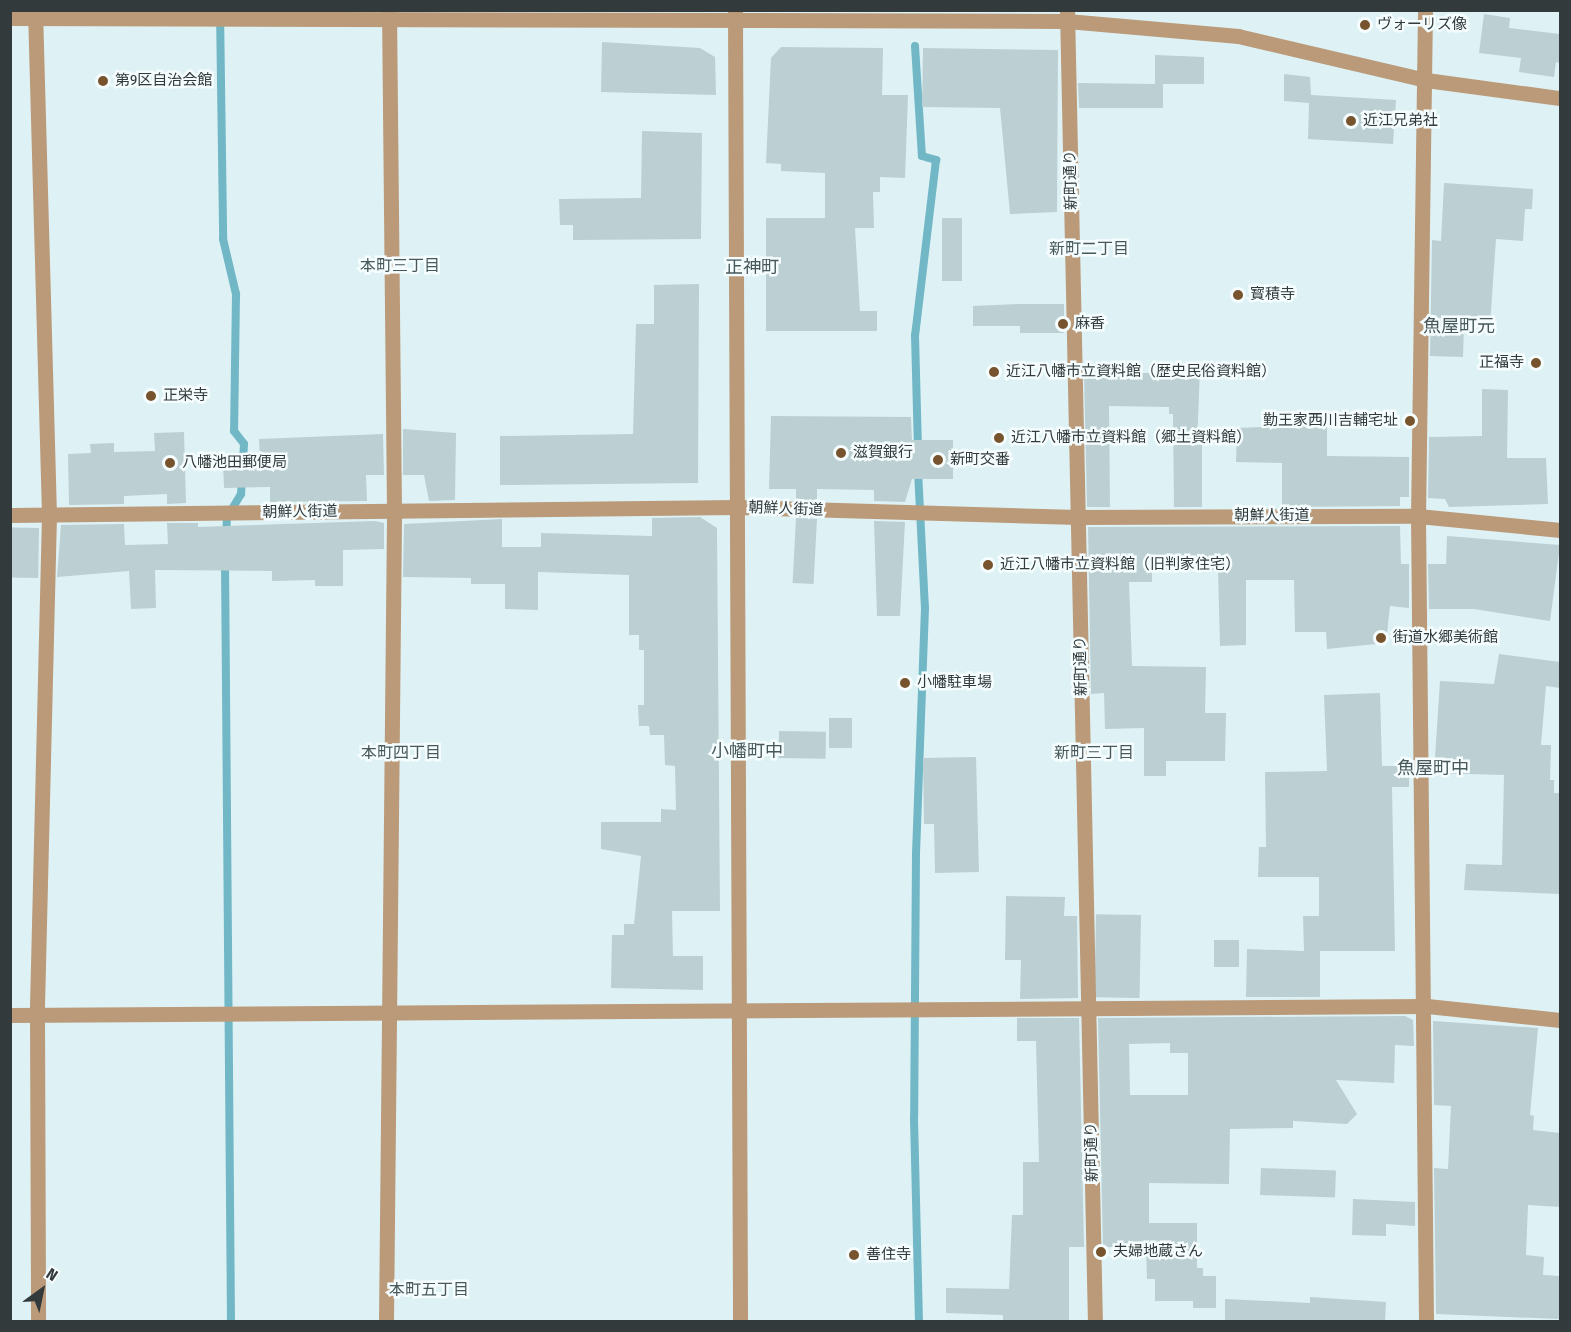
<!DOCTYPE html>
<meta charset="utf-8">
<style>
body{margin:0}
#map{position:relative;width:1571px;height:1332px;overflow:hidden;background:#def2f6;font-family:"Fira Sans Condensed","Noto Sans JP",sans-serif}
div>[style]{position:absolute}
.stream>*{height:8px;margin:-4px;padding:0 4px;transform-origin:4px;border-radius:4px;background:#71b7c5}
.building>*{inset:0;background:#bccfd3;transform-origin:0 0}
.minor>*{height:15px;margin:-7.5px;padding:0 7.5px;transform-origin:7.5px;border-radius:7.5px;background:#bb9a79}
.dots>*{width:16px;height:16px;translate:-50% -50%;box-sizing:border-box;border:3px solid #f5fdfe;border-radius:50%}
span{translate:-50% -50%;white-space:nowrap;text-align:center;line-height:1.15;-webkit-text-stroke:5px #f5fdfe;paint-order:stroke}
.poi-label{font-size:15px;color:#323a3b}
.left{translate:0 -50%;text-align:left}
.right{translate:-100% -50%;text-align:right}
.street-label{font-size:15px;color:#323a3b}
.neighbourhood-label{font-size:16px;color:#48595c}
.quarter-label{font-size:18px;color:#48595c}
.frame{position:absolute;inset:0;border:12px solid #323a3b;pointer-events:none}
.north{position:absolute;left:12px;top:1260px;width:60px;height:60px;-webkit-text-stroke:4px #f5fdfe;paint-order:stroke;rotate:33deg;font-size:16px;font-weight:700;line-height:24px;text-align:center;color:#323a3b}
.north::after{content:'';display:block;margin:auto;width:21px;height:27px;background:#323a3b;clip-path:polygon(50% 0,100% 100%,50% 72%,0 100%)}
</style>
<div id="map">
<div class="stream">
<i style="left:220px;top:10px;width:229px;rotate:89.2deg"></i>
<i style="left:223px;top:239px;width:57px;rotate:76.7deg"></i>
<i style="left:236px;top:294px;width:137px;rotate:90.8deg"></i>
<i style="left:234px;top:431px;width:16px;rotate:52deg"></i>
<i style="left:244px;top:444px;width:50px;rotate:93.4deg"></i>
<i style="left:241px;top:494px;width:27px;rotate:121deg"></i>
<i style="left:227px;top:517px;width:17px;rotate:93deg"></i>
<i style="left:915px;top:46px;width:110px;rotate:86.4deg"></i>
<i style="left:922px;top:156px;width:15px;rotate:16deg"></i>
<i style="left:936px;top:160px;width:176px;rotate:96.8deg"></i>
<i style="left:915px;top:335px;width:115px;rotate:88.5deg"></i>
<i style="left:918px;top:471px;width:137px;rotate:87.1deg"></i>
<i style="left:925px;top:608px;width:245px;rotate:92.1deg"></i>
<i style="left:916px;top:853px;width:265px;rotate:90.4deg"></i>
<i style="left:914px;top:1118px;width:204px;rotate:88.6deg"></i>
<i style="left:225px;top:561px;width:761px;rotate:89.55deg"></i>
</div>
<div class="building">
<i style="clip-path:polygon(1484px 14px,1510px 18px,1509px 28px,1560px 34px,1560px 63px,1556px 62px,1554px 77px,1519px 72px,1521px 58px,1479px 53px)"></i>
<i style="clip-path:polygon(602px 42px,700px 48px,715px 57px,716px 95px,601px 92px)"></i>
<i style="clip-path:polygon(781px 47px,883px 48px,882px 95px,908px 95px,905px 178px,880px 177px,880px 192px,873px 192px,874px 228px,855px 228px,860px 311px,877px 311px,877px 331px,766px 331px,766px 218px,825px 218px,825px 173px,781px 171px,781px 164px,766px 163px,771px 58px)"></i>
<i style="clip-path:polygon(923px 48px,1058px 50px,1057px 212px,1010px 214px,1000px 108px,922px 107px)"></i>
<i style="clip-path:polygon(1155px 55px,1204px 57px,1204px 84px,1163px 84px,1163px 108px,1079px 108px,1078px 83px,1155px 84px)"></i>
<i style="clip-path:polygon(1284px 74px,1310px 77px,1311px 95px,1396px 100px,1393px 144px,1308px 139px,1309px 103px,1284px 101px)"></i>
<i style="clip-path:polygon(642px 131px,702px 133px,701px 239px,573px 240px,573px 225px,560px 225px,559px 199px,641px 198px)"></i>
<i style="clip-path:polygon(1444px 183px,1533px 189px,1532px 209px,1525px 209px,1523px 241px,1496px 239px,1490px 325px,1464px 324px,1463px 357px,1430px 356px,1432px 240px,1441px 241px)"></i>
<i style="left:942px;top:218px;width:20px;height:63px"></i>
<i style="clip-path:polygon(699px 284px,698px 483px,500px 485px,500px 436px,633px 434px,636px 324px,654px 324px,654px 285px)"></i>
<i style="clip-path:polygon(1020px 304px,1064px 304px,1064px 333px,1020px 333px,1020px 326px,973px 326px,973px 306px)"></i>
<i style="clip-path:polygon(1167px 368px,1200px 369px,1197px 445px,1202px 445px,1202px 507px,1174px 507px,1173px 414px,1169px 414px,1169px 407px,1109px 406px,1110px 507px,1087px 507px,1084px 373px,1167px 373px)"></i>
<i style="clip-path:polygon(1482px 389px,1508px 390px,1507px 458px,1546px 458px,1548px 504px,1449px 507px,1445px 499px,1428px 498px,1429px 437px,1482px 436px)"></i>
<i style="clip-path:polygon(771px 416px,911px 417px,912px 440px,953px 440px,953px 479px,912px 479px,905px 502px,874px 501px,874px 490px,817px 489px,817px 500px,796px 499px,796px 489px,769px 489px)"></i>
<i style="clip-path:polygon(1302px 425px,1327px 425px,1327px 456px,1409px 457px,1409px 497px,1400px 497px,1400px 506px,1282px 507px,1282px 463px,1236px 462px,1237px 428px)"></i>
<i style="clip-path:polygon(403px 429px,456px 433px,455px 500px,429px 501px,424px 475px,403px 475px)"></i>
<i style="clip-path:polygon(184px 432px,186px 503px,167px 504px,167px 494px,124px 496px,124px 504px,69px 505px,68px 454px,91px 453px,90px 444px,114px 443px,114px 452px,155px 451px,154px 433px)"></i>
<i style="clip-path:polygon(383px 434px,384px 475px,366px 475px,367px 501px,270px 502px,270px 487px,224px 488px,223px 463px,260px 462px,259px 439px)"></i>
<i style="clip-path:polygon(700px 517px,717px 528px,720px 911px,672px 911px,673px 956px,703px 956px,703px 990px,611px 988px,612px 935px,624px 935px,624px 924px,634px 924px,641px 856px,601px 849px,601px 822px,661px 822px,661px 809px,676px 810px,675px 766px,665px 765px,664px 735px,650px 735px,649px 726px,639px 726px,638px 705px,644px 705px,644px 650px,639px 650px,639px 635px,629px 635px,629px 575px,538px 572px,538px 610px,505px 609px,505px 584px,471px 584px,471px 578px,403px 577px,404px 524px,502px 519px,502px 547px,541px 547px,541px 533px,652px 536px,652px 518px)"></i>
<i style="left:796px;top:518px;width:21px;height:65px;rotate:3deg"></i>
<i style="clip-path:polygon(375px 521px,384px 523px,384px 549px,343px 550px,343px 586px,315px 586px,315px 580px,272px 581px,272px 571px,155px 570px,156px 608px,131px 609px,129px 571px,57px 577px,61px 525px,124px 524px,125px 545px,168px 544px,167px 523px,198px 523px,198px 527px)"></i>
<i style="clip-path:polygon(874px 521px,905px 522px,900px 616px,877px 616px)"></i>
<i style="clip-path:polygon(1400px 526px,1401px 564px,1409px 564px,1409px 608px,1390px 606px,1386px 643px,1327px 649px,1326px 632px,1295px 632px,1294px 580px,1246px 580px,1246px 645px,1220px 646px,1218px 570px,1152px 570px,1152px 582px,1129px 582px,1132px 666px,1206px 667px,1205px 713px,1226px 713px,1225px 761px,1166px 761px,1166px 776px,1144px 776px,1144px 728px,1105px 729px,1104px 693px,1091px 694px,1088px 527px)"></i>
<i style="left:39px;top:528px;width:50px;height:29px;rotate:91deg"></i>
<i style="clip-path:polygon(1447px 536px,1560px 545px,1550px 621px,1474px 609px,1429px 609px,1428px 564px,1446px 564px)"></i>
<i style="clip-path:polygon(1499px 654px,1560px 662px,1560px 688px,1546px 686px,1541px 745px,1551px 745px,1550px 780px,1554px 780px,1554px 793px,1560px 793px,1560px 894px,1464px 890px,1466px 864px,1502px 865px,1504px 775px,1434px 773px,1440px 681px,1494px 684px)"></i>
<i style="clip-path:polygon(1380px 693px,1382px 766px,1409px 766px,1409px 787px,1392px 787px,1395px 951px,1316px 951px,1320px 951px,1320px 997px,1246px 997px,1247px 949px,1304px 951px,1303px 916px,1319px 916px,1319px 877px,1258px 877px,1259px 847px,1266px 847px,1265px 772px,1327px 771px,1324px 695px)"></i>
<i style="left:829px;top:718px;width:23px;height:30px"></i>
<i style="left:779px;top:731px;width:47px;height:27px;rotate:1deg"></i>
<i style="clip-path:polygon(976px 757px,979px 872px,935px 873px,934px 824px,924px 824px,923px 758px)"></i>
<i style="clip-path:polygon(1006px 896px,1065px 897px,1064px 916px,1077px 916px,1078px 998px,1020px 999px,1021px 960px,1005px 960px)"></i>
<i style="left:1141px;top:915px;width:83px;height:45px;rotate:91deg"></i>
<i style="left:1214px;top:940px;width:25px;height:27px"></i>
<i style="clip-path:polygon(evenodd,1405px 1016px,1413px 1020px,1414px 1046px,1395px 1045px,1394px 1083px,1336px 1080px,1357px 1114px,1347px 1124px,1293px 1121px,1293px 1128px,1230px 1129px,1229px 1184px,1149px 1183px,1149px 1223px,1197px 1223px,1197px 1268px,1203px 1268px,1203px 1276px,1216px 1276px,1216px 1308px,1193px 1308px,1193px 1301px,1155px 1301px,1155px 1279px,1147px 1279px,1146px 1247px,1103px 1247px,1098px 1018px,1405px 1016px,1170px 1043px,1170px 1053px,1188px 1053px,1188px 1095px,1130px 1095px,1129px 1044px,1170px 1043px)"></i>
<i style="clip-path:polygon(1017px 1018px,1079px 1018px,1084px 1247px,1069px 1247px,1069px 1322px,1003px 1322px,1003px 1315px,946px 1313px,946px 1288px,1009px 1289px,1012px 1215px,1023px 1215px,1023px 1162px,1039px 1162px,1036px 1041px,1017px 1041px)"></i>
<i style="clip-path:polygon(1433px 1021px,1538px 1028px,1530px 1115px,1534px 1116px,1533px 1130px,1560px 1133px,1560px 1207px,1528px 1205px,1526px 1255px,1544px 1257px,1543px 1275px,1560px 1276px,1560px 1319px,1436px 1314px,1434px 1168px,1448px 1169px,1451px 1106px,1434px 1105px)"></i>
<i style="left:1261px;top:1168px;width:75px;height:27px;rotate:2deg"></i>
<i style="clip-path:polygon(1353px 1199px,1415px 1202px,1415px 1226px,1386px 1224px,1386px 1236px,1352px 1235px)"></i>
<i style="clip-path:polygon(1310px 1297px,1386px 1302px,1385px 1322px,1225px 1322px,1225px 1299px,1310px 1303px)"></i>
</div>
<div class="minor">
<i style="left:35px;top:10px;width:505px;rotate:88.41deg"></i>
<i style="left:49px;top:515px;width:499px;rotate:91.4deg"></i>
<i style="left:37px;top:1014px;width:308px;rotate:89.8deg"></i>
<i style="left:1067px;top:10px;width:1312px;rotate:88.78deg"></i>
<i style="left:1425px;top:10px;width:506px;rotate:90.79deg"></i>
<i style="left:1418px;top:516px;width:806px;rotate:89.43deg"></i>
<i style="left:735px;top:11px;width:1311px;rotate:89.78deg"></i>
<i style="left:10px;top:18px;width:1057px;rotate:0.16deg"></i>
<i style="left:1067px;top:21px;width:172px;rotate:5deg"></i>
<i style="left:1238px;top:36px;width:193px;rotate:13.2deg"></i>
<i style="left:1426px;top:80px;width:135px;rotate:7.7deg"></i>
<i style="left:10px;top:515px;width:728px;rotate:-0.63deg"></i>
<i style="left:738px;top:507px;width:340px;rotate:1.7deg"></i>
<i style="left:1078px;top:517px;width:340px;rotate:-0.2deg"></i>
<i style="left:1418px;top:516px;width:143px;rotate:5.6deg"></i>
<i style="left:10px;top:1015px;width:1417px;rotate:-0.36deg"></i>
<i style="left:1427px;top:1006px;width:134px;rotate:6deg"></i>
<i style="left:386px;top:1322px;width:811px;rotate:-89.43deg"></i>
<i style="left:394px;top:511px;width:500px;rotate:-90.57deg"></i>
</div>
<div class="dots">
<i style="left:1365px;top:25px;background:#77542d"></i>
<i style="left:103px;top:81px;background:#77542d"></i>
<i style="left:1351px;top:121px;background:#77542d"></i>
<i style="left:1238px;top:295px;background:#77542d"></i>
<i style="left:1063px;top:324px;background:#77542d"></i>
<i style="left:1536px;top:363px;background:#77542d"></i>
<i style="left:994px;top:372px;background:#77542d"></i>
<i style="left:151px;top:396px;background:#77542d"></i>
<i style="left:1410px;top:421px;background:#77542d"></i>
<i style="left:999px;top:438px;background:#77542d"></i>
<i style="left:841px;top:453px;background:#77542d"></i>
<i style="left:938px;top:460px;background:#77542d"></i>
<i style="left:170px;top:463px;background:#77542d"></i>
<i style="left:988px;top:565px;background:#77542d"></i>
<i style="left:1381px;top:638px;background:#77542d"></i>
<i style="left:905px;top:683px;background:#77542d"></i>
<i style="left:1101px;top:1252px;background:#77542d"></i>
<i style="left:854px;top:1255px;background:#77542d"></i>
</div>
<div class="poi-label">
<span class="left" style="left:1377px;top:25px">ヴォーリズ像</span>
<span class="left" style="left:115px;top:81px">第9区自治会館</span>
<span class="left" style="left:1363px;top:121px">近江兄弟社</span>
<span class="left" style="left:1250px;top:295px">寳積寺</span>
<span class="left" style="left:1075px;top:324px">麻香</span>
<span class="right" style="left:1524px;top:363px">正福寺</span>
<span class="left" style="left:1006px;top:372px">近江八幡市立資料館（歴史民俗資料館）</span>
<span class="left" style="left:163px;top:396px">正栄寺</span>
<span class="right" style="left:1398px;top:421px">勤王家西川吉輔宅址</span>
<span class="left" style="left:1011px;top:438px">近江八幡市立資料館（郷土資料館）</span>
<span class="left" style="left:853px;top:453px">滋賀銀行</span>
<span class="left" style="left:950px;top:460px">新町交番</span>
<span class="left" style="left:182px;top:463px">八幡池田郵便局</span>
<span class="left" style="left:1000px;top:565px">近江八幡市立資料館（旧判家住宅）</span>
<span class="left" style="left:1393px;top:638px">街道水郷美術館</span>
<span class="left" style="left:917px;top:683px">小幡駐車場</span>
<span class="left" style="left:1113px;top:1252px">夫婦地蔵さん</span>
<span class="left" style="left:866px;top:1255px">善住寺</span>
</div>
<div class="street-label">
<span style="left:1071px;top:180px;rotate:-91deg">新町通り</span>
<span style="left:786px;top:509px;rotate:2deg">朝鮮人街道</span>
<span style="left:300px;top:512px;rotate:-1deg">朝鮮人街道</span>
<span style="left:1272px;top:516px">朝鮮人街道</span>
<span style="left:1081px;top:666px;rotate:-91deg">新町通り</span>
<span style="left:1092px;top:1152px;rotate:-91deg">新町通り</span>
</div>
<div class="neighbourhood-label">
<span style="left:1089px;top:249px">新町二丁目</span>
<span style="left:400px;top:266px">本町三丁目</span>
<span style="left:401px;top:753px">本町四丁目</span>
<span style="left:1094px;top:753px">新町三丁目</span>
<span style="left:429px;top:1290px">本町五丁目</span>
</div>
<div class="quarter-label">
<span style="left:752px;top:267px">正神町</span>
<span style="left:1459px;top:326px">魚屋町元</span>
<span style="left:747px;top:751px">小幡町中</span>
<span style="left:1433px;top:768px">魚屋町中</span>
</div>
<div class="frame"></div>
<div class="north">N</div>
</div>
